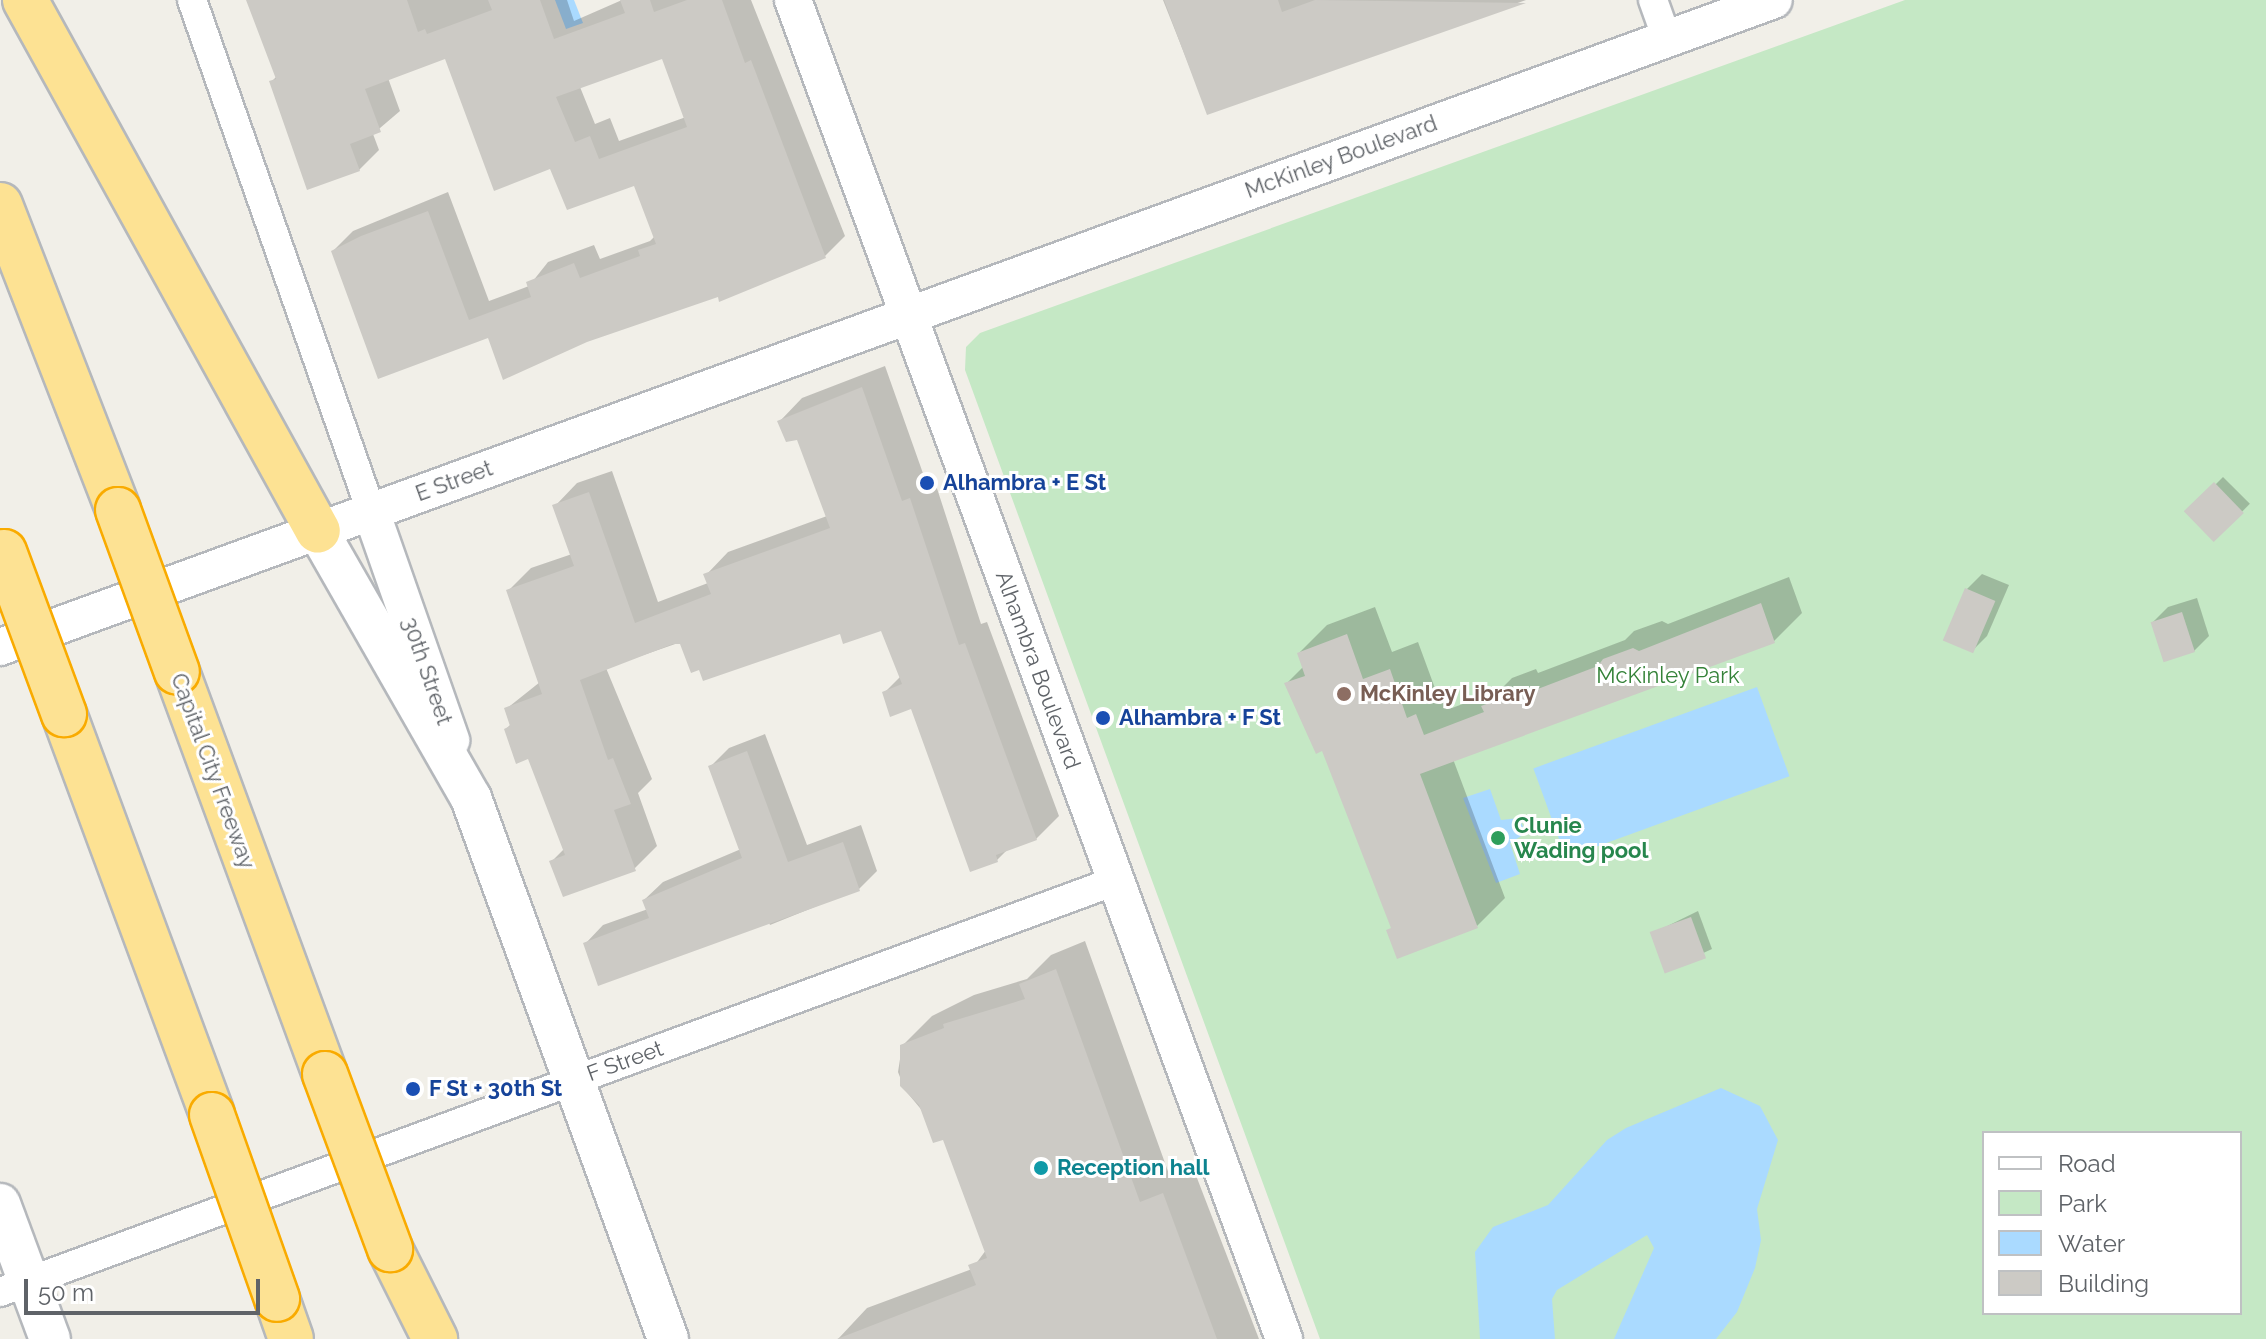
<!DOCTYPE html>
<style>
body{margin:0}
#map{position:relative;width:2266px;height:1339px;overflow:hidden;background:#f1efe8;font-family:Raleway,sans-serif}
div>[style]{position:absolute}
.green>*{inset:0;background:#c5e8c5}
.water>*{inset:0;background:#aadaff;transform-origin:0 0}
.shadow>*{inset:0;background:#0003;transform-origin:0 0}
.building>*{inset:0;background:#cccac5;transform-origin:0 0}
.roads{filter:drop-shadow(2px 0 #b5b8bc) drop-shadow(-2px 0 #b5b8bc) drop-shadow(0 2px #b5b8bc) drop-shadow(0 -2px #b5b8bc)}
.minor>*{height:28px;margin:-14px;padding:0 14px;transform-origin:14px;border-radius:14px;background:#fff}
.tertiary>*{height:36px;margin:-18px;padding:0 18px;transform-origin:18px;border-radius:18px;background:#fff}
.secondary>*{height:40px;margin:-20px;padding:0 20px;transform-origin:20px;border-radius:20px;background:#fff}
.motorway>*{height:44px;margin:-22px;padding:0 22px;transform-origin:22px;border-radius:22px;background:#fde293}
.bridges{filter:drop-shadow(2px 0 #f9ab00) drop-shadow(-2px 0 #f9ab00) drop-shadow(0 2px #f9ab00) drop-shadow(0 -2px #f9ab00)}
.motorway-bridge>*{height:44px;margin:-22px;padding:0 22px;transform-origin:22px;border-radius:22px;background:#fde293}
.dots>*{width:22px;height:22px;translate:-50% -50%;box-sizing:border-box;border:4px solid #fff;border-radius:50%}
span{translate:-50% -50%;white-space:nowrap;text-align:center;line-height:1.15;-webkit-text-stroke:6px #fff;paint-order:stroke}
.street-label{font-size:22px;color:#5f6368}
.transit-label{font-size:22px;color:#164399;font-weight:700}
.left{translate:0 -50%;text-align:left}
.park-label{font-size:22px;color:#348238}
.education-label{font-size:22px;color:#785e54;font-weight:700}
.leisure-label{font-size:22px;color:#27864d;font-weight:700}
.culture-label{font-size:22px;color:#0d838f;font-weight:700}
.legend{position:absolute;left:1982px;top:1131px;width:260px;height:184px;box-sizing:border-box;background:#fff;border:2px solid #bfc1c3;margin:0;padding:10px 14px;list-style:none;font-size:24px;color:#5f6368}
.legend li{display:flex;align-items:center;gap:16px;height:40px}
.legend b{width:40px;border:2px solid #bfc1c3}
.scale{position:absolute;left:24px;top:1279px;width:236px;height:36px;box-sizing:border-box;border:4px solid #5f6368;border-top:0;padding-left:10px;font-size:24px;line-height:28px;white-space:nowrap;color:#5f6368;-webkit-text-stroke:6px #fff;paint-order:stroke}
</style>
<div id="map">
<div class="green">
<i style="clip-path:polygon(evenodd,1905px 0,2266px 0,2266px 1339px,1320px 1339px,965px 370px,966px 347px,980px 333px,1905px 0,1984px 1133px,2240px 1133px,2240px 1313px,1984px 1313px,1984px 1133px)"></i>
</div>
<div class="water">
<i style="clip-path:polygon(555px 0,574px 0,583px 23px,566px 29px)"></i>
<i style="left:1757px;top:687px;width:95px;height:238px;rotate:70deg"></i>
<i style="clip-path:polygon(1490px 789px,1501px 820px,1519px 818px,1526px 833px,1510px 843px,1520px 874px,1496px 883px,1463px 798px)"></i>
<i style="clip-path:polygon(1721px 1088px,1760px 1106px,1778px 1140px,1757px 1209px,1761px 1240px,1755px 1268px,1737px 1312px,1716px 1339px,1614px 1339px,1654px 1248px,1647px 1235px,1557px 1290px,1552px 1299px,1555px 1339px,1480px 1339px,1475px 1252px,1493px 1227px,1548px 1205px,1607px 1140px,1626px 1128px)"></i>
</div>
<div class="shadow">
<i style="clip-path:polygon(evenodd,248px 0,567px 0,574px 21px,622px 0,751px 0,845px 236px,825px 256px,719px 295px,489px 336px,333px 251px,353px 231px,448px 192px,489px 301px,529px 286px,548px 262px,594px 245px,600px 259px,650px 241px,655px 236px,635px 183px,551px 167px,446px 57px,388px 78px,400px 111px,373px 134px,379px 150px,359px 170px,271px 82px,277px 76px,248px 0,663px 56px,686px 117px,619px 141px,610px 118px,595px 124px,580px 87px,663px 56px)"></i>
<i style="clip-path:polygon(1163px 0,1526px 0,1208px 113px)"></i>
<i style="clip-path:polygon(885px 366px,925px 479px,933px 476px,981px 624px,987px 622px,1059px 816px,1036px 839px,1009px 848px,997px 860px,912px 706px,884px 693px,901px 676px,882px 628px,841px 632px,700px 668px,681px 642px,606px 668px,652px 779px,638px 793px,657px 846px,634px 869px,552px 861px,564px 849px,529px 757px,506px 729px,512px 723px,506px 709px,540px 682px,508px 591px,531px 568px,572px 554px,555px 506px,577px 483px,612px 471px,658px 602px,708px 583px,706px 575px,728px 552px,827px 516px,798px 438px,780px 421px,802px 398px)"></i>
<i style="left:2223px;top:477px;width:38px;height:51px;rotate:45deg"></i>
<i style="clip-path:polygon(1982px 574px,2009px 585px,1987px 636px,1972px 651px,1967px 589px)"></i>
<i style="clip-path:polygon(1789px 577px,1802px 613px,1774px 641px,1453px 759px,1505px 898px,1477px 926px,1393px 927px,1323px 749px,1287px 683px,1304px 666px,1299px 653px,1327px 625px,1375px 607px,1392px 652px,1418px 642px,1436px 691px,1445px 687px,1452px 708px,1500px 690px,1512px 678px,1536px 669px,1538px 673px,1625px 640px,1634px 631px,1662px 621px,1668px 624px)"></i>
<i style="clip-path:polygon(2197px 598px,2209px 636px,2194px 651px,2153px 622px,2168px 607px)"></i>
<i style="clip-path:polygon(765px 734px,807px 845px,861px 825px,877px 871px,859px 889px,770px 925px,768px 920px,585px 944px,603px 925px,648px 909px,644px 900px,663px 882px,741px 849px,711px 766px,729px 748px)"></i>
<i style="clip-path:polygon(1698px 911px,1712px 949px,1666px 970px,1653px 933px)"></i>
<i style="clip-path:polygon(1085px 941px,1169px 1174px,1192px 1165px,1259px 1339px,838px 1339px,867px 1308px,972px 1269px,986px 1250px,944px 1137px,905px 1090px,898px 1072px,902px 1046px,932px 1016px,974px 995px,1027px 979px,1051px 955px)"></i>
</div>
<div class="building">
<i style="clip-path:polygon(evenodd,246px 0,407px 0,418px 32px,425px 29px,427px 34px,492px 10px,488px 0,540px 0,554px 39px,625px 13px,620px 0,650px 0,654px 12px,687px 0,722px 0,745px 63px,751px 60px,826px 258px,719px 302px,718px 297px,587px 342px,503px 380px,488px 338px,378px 379px,331px 251px,361px 236px,428px 211px,469px 320px,531px 297px,526px 282px,574px 263px,580px 278px,640px 256px,638px 250px,656px 244px,634px 186px,567px 210px,550px 169px,494px 191px,445px 59px,365px 89px,381px 132px,350px 144px,360px 171px,307px 190px,269px 81px,276px 79px,246px 0,662px 59px,687px 127px,599px 159px,590px 136px,575px 142px,556px 97px,662px 59px)"></i>
<i style="clip-path:polygon(1164px 0,1278px 0,1282px 12px,1315px 0,1526px 3px,1207px 115px)"></i>
<i style="clip-path:polygon(862px 387px,902px 501px,910px 498px,959px 645px,965px 643px,1037px 840px,996px 855px,998px 862px,970px 872px,911px 709px,890px 717px,882px 692px,902px 684px,881px 631px,843px 644px,840px 634px,703px 681px,699px 670px,691px 673px,680px 644px,673px 644px,580px 680px,608px 760px,613px 758px,631px 804px,614px 810px,636px 871px,563px 897px,549px 861px,565px 855px,528px 759px,516px 764px,504px 729px,510px 726px,504px 708px,542px 694px,506px 590px,574px 566px,552px 505px,589px 492px,635px 623px,711px 594px,703px 574px,830px 528px,797px 440px,786px 442px,777px 421px)"></i>
<i style="left:2214px;top:482px;width:43px;height:42px;rotate:46deg"></i>
<i style="left:1965px;top:588px;width:33px;height:57px;rotate:23deg"></i>
<i style="clip-path:polygon(1761px 603px,1775px 643px,1420px 774px,1478px 928px,1397px 959px,1386px 930px,1391px 928px,1322px 751px,1316px 754px,1284px 683px,1305px 676px,1297px 653px,1347px 634px,1363px 679px,1390px 669px,1407px 718px,1416px 714px,1424px 735px,1484px 712px,1481px 706px,1508px 696px,1509px 700px,1598px 666px,1603px 659px,1633px 648px,1639px 651px)"></i>
<i style="left:2182px;top:612px;width:42px;height:33px;rotate:72deg"></i>
<i style="clip-path:polygon(747px 751px,788px 862px,843px 842px,860px 891px,598px 986px,583px 943px,649px 918px,642px 900px,742px 858px,708px 766px)"></i>
<i style="left:1691px;top:917px;width:44px;height:44px;rotate:70deg"></i>
<i style="clip-path:polygon(1056px 969px,1140px 1202px,1163px 1193px,1217px 1339px,837px 1339px,976px 1285px,968px 1265px,987px 1258px,943px 1140px,933px 1143px,919px 1105px,900px 1086px,900px 1045px,944px 1028px,943px 1024px,1025px 999px,1019px 984px)"></i>
</div>
<div class="roads">
<div class="minor">
<i style="left:192px;top:0;width:541px;rotate:70.69deg"></i>
<i style="left:1653px;top:0;width:41px;rotate:70.3deg"></i>
<i style="left:0;top:1292px;width:1188px;rotate:-20.23deg"></i>
</div>
<div class="tertiary">
<i style="left:793px;top:0;width:1426px;rotate:69.86deg"></i>
<i style="left:371px;top:511px;width:243px;rotate:70.7deg"></i>
<i style="left:0;top:647px;width:1888px;rotate:-20.04deg"></i>
</div>
<div class="secondary">
<i style="left:318px;top:531px;width:308px;rotate:60.2deg"></i>
<i style="left:471px;top:798px;width:576px;rotate:69.99deg"></i>
<i style="left:0;top:1204px;width:144px;rotate:69.7deg"></i>
</div>
<div class="motorway">
<i style="left:25px;top:0;width:606px;rotate:61.11deg"></i>
<i style="left:0;top:205px;width:327px;rotate:68.8deg"></i>
<i style="left:177px;top:672px;width:428px;rotate:69.8deg"></i>
<i style="left:64px;top:714px;width:427px;rotate:69.7deg"></i>
<i style="left:390px;top:1249px;width:101px;rotate:63.4deg"></i>
<i style="left:277px;top:1299px;width:42px;rotate:70.7deg"></i>
</div>
</div>
<div class="bridges">
<div class="motorway-bridge">
<i style="left:118px;top:510px;width:172px;rotate:70deg"></i>
<i style="left:4px;top:552px;width:173px;rotate:69.7deg"></i>
<i style="left:325px;top:1074px;width:187px;rotate:69.6deg"></i>
<i style="left:212px;top:1115px;width:195px;rotate:70.5deg"></i>
</div>
</div>
<div class="dots">
<i style="left:927px;top:483px;background:#1a4fb4"></i>
<i style="left:1344px;top:694px;background:#8d6e63"></i>
<i style="left:1103px;top:718px;background:#1a4fb4"></i>
<i style="left:1498px;top:838px;background:#2e9e5b"></i>
<i style="left:413px;top:1089px;background:#1a4fb4"></i>
<i style="left:1041px;top:1168px;background:#0f9aa8"></i>
</div>
<div class="street-label">
<span style="left:1341px;top:157px;rotate:-20deg">McKinley Boulevard</span>
<span style="left:454px;top:481px;rotate:-20deg">E Street</span>
<span style="left:1038px;top:670px;rotate:70deg">Alhambra Boulevard</span>
<span style="left:427px;top:671px;rotate:71deg">30th Street</span>
<span style="left:213px;top:771px;rotate:70deg">Capital City Freeway</span>
<span style="left:625px;top:1061px;rotate:-20deg">F Street</span>
</div>
<div class="transit-label">
<span class="left" style="left:943px;top:483px">Alhambra + E St</span>
<span class="left" style="left:1119px;top:718px">Alhambra + F St</span>
<span class="left" style="left:429px;top:1089px">F St + 30th St</span>
</div>
<div class="park-label">
<span style="left:1668px;top:676px">McKinley Park</span>
</div>
<div class="education-label">
<span class="left" style="left:1360px;top:694px">McKinley Library</span>
</div>
<div class="leisure-label">
<span class="left" style="left:1514px;top:838px">Clunie<br>Wading pool</span>
</div>
<div class="culture-label">
<span class="left" style="left:1057px;top:1168px">Reception hall</span>
</div>
<ul class="legend">
<li><b style="height:10px;background:#fff"></b>Road</li>
<li><b style="height:22px;background:#c5e8c5"></b>Park</li>
<li><b style="height:22px;background:#aadaff"></b>Water</li>
<li><b style="height:22px;background:#cccac5"></b>Building</li>
</ul>
<div class="scale">50 m</div>
</div>
